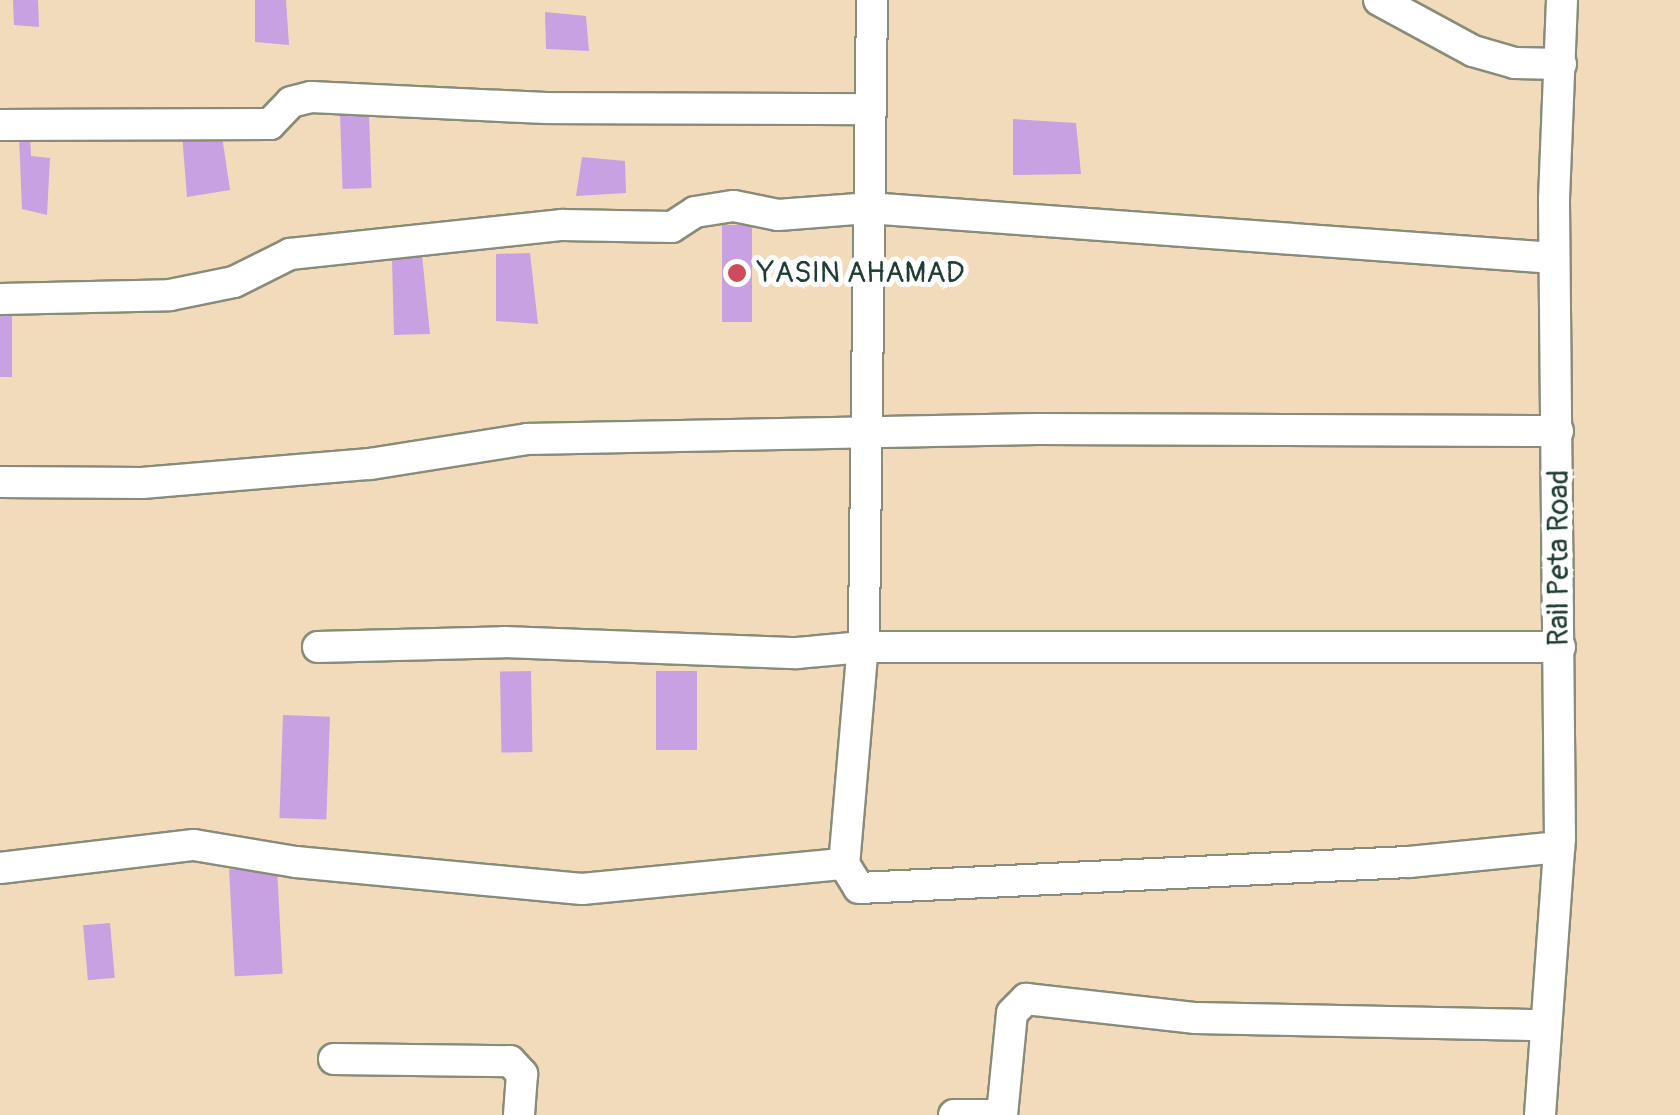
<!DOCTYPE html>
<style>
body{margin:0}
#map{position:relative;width:1680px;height:1115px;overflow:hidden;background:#f2dbbb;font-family:Pangolin,sans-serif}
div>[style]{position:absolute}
.building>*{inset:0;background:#c8a1e3;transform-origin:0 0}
.roads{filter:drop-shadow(2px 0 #888c78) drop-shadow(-2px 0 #888c78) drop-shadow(0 2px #888c78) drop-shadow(0 -2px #888c78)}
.minor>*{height:30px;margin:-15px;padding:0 15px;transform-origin:15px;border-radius:15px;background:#fff}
.dots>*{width:28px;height:28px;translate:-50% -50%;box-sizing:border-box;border:5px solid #fff;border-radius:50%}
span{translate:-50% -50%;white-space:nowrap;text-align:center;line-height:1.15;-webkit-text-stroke:10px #fff;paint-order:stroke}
.poi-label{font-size:30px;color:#1f3d34}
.left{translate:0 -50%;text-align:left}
.street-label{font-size:30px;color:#1f3d34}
</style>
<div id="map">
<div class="building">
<i style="clip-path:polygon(13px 0,38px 0,39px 27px,14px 25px)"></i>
<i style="clip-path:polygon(255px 0,286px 0,289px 45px,255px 42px)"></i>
<i style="clip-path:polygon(545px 12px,586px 16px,589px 51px,546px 49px)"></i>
<i style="left:369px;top:114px;width:74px;height:29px;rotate:88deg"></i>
<i style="clip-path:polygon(1013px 119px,1076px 123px,1081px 174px,1013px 175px)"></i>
<i style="clip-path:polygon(30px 134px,31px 156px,50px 158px,47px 215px,22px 209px,19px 136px)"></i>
<i style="clip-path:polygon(182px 134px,222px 136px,230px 190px,187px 197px)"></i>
<i style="clip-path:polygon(582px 157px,625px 161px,626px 193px,576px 196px)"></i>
<i style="left:752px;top:225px;width:97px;height:30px;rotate:90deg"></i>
<i style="clip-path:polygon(530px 253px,538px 324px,496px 321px,496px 254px)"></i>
<i style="clip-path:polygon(422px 255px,430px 334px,394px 335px,392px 260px)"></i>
<i style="left:0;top:312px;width:12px;height:65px"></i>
<i style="left:531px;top:671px;width:81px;height:31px;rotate:89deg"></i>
<i style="left:656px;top:671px;width:41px;height:79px"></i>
<i style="left:283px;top:715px;width:47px;height:103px;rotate:2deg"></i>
<i style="left:277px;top:867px;width:107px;height:48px;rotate:87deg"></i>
<i style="left:110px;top:923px;width:55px;height:27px;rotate:85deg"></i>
</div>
<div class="roads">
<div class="minor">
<i style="left:872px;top:0;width:632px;rotate:90.73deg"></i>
<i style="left:864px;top:632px;width:233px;rotate:94.9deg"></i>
<i style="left:844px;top:864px;width:28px;rotate:58deg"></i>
<i style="left:859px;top:888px;width:551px;rotate:-2.71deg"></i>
<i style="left:1409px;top:862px;width:151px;rotate:-5.7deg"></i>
<i style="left:1379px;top:0;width:107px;rotate:28.5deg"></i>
<i style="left:1473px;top:51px;width:44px;rotate:15.9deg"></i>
<i style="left:1515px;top:63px;width:46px;rotate:1.2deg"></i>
<i style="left:0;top:125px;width:270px;rotate:-0.2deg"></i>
<i style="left:270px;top:124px;width:30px;rotate:-46deg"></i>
<i style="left:291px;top:102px;width:21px;rotate:-14deg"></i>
<i style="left:311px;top:97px;width:235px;rotate:2.7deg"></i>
<i style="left:546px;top:108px;width:324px;rotate:0.2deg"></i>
<i style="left:0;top:299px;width:170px;rotate:-1.3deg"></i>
<i style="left:170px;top:295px;width:65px;rotate:-11.5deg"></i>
<i style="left:234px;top:282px;width:63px;rotate:-26.6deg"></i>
<i style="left:290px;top:254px;width:274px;rotate:-6.1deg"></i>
<i style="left:562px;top:225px;width:110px;rotate:1deg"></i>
<i style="left:672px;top:227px;width:27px;rotate:-33deg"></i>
<i style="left:695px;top:212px;width:39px;rotate:-9deg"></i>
<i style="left:734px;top:206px;width:45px;rotate:11.6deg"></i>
<i style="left:778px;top:215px;width:90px;rotate:-4.4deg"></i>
<i style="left:868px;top:208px;width:688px;rotate:4.17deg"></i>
<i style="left:0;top:482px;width:142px;rotate:0.4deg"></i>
<i style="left:142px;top:483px;width:229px;rotate:-4.8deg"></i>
<i style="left:370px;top:464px;width:159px;rotate:-9deg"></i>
<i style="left:527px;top:439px;width:512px;rotate:-1.12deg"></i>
<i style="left:1039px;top:429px;width:519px;rotate:0.22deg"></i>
<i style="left:318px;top:647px;width:186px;rotate:-1.5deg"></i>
<i style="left:504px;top:642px;width:293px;rotate:2.2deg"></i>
<i style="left:797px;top:653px;width:66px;rotate:-5.2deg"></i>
<i style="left:863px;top:647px;width:697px"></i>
<i style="left:0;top:868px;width:195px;rotate:-6.8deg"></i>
<i style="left:194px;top:845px;width:103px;rotate:9.5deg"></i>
<i style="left:296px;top:862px;width:287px;rotate:5.4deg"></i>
<i style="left:582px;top:889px;width:263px;rotate:-5.5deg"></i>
<i style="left:334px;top:1059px;width:176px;rotate:0.7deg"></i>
<i style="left:510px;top:1061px;width:18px;rotate:47deg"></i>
<i style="left:522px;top:1074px;width:41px;rotate:94.2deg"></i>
<i style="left:954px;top:1115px;width:45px"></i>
<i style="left:1002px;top:1115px;width:102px;rotate:-84.4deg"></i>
<i style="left:1012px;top:1013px;width:20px;rotate:-45deg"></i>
<i style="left:1026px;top:999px;width:171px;rotate:6.4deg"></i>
<i style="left:1196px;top:1018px;width:348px;rotate:1.2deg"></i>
<i style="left:1540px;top:1115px;width:277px;rotate:-85.9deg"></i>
<i style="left:1560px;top:839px;width:640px;rotate:-90.54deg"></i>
<i style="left:1554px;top:199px;width:199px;rotate:-87.7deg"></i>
</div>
</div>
<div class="dots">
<i style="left:737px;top:273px;background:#d1495b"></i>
</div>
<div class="poi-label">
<span class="left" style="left:757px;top:273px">YASIN AHAMAD</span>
</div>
<div class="street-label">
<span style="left:1559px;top:558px;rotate:-90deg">Rail Peta Road</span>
</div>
</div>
